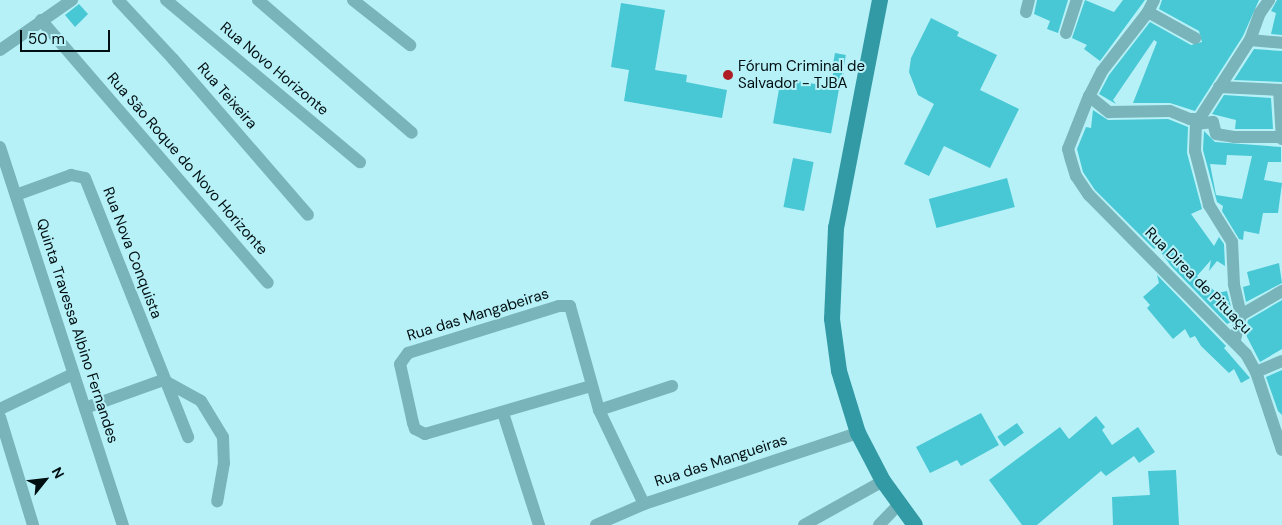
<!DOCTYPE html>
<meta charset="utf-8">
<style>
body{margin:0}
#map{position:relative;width:1282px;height:525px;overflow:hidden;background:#b7f1f8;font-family:"DM Sans",sans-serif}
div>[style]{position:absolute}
.building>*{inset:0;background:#48c7d4;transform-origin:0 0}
.street>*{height:12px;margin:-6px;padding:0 6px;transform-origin:6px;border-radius:6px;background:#78b4ba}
.secondary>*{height:16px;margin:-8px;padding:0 8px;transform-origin:8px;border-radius:8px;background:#319aa5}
.dots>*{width:14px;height:14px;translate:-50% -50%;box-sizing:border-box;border:2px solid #b7f1f8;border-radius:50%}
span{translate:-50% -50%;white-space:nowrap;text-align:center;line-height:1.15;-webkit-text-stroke:4px #b7f1f8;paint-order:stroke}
.poi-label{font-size:15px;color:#000f11}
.left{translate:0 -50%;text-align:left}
.street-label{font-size:15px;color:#000f11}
.north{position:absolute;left:20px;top:455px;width:50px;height:50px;-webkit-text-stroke:4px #b7f1f8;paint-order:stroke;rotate:61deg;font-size:14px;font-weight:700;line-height:20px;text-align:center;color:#000f11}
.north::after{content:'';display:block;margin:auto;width:18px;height:22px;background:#000f11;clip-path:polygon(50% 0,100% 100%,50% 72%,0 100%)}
.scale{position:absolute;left:20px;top:30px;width:90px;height:22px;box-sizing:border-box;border:2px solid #000f11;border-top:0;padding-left:6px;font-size:15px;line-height:18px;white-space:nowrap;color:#000f11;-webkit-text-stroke:4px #b7f1f8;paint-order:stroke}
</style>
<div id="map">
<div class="building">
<i style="clip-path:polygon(1037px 0,1068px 0,1058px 33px,1047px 29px,1050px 21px,1034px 14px)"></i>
<i style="clip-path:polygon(1085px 0,1114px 12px,1123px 0,1145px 0,1100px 61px,1084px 49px,1087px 45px,1072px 38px)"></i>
<i style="clip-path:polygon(1162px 0,1259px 0,1243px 36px,1195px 111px,1170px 103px,1133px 103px,1157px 42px,1154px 40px,1113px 100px,1116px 104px,1099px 94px,1109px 75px,1150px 22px,1191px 45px,1202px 42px,1199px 31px,1159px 9px)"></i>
<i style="clip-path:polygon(1277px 0,1282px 0,1282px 35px,1271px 34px,1276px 13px,1271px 11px)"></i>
<i style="clip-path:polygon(621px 3px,665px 10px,655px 70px,687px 75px,686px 82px,727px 90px,722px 118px,624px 101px,629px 70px,611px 67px)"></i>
<i style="clip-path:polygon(79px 4px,88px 14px,75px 27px,65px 15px)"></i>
<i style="clip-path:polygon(931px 18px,959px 32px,957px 36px,997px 55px,980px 90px,1019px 109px,990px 168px,944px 146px,929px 176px,904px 164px,934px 104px,918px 95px,909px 72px,911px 58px)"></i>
<i style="clip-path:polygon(1254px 49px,1282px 51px,1282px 82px,1234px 80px)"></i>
<i style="left:835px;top:53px;width:11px;height:12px;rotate:10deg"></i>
<i style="left:834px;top:69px;width:10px;height:14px;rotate:11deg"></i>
<i style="left:781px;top:78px;width:59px;height:46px;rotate:10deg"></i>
<i style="clip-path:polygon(1224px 95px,1271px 98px,1273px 129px,1235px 129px,1236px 120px,1212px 114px)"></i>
<i style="clip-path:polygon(1093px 110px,1108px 120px,1168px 119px,1188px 127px,1187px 153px,1202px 209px,1191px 214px,1214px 246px,1219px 237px,1224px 244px,1225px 266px,1217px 261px,1209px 271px,1211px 260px,1197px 276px,1217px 293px,1227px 291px,1233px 315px,1231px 322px,1227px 324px,1171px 266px,1157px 247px,1154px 249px,1095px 190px,1083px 172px,1077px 149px,1086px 127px,1091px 128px)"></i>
<i style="clip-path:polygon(evenodd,1204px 131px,1215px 142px,1281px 147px,1281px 162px,1268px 162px,1264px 180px,1282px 183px,1278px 213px,1263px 213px,1259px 234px,1244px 231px,1243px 240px,1239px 239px,1222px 211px,1223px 206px,1217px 202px,1203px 150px,1204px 131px,1227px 155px,1252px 156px,1242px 199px,1216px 195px,1210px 164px,1226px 165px,1227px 155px)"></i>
<i style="left:793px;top:158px;width:21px;height:50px;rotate:11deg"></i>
<i style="left:1007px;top:178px;width:30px;height:81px;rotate:75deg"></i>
<i style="clip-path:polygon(1279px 263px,1282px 283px,1246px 302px,1243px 287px,1250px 285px,1247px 272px)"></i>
<i style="clip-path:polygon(1157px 275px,1226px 346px,1224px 348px,1250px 378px,1241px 383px,1234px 369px,1229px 373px,1201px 346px,1195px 336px,1190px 338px,1185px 329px,1173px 339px,1147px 308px,1150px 305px,1143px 297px,1159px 283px)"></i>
<i style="clip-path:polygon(1282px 300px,1282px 349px,1260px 362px,1245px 333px,1248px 320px)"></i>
<i style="clip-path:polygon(1282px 370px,1282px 415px,1278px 411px,1266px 377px)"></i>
<i style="clip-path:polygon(981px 413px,999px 445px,961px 466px,957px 460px,930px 473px,916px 447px)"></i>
<i style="clip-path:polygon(1096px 416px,1105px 427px,1102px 430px,1112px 445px,1138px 427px,1155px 452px,1139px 463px,1134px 456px,1106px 476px,1101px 471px,1037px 525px,1022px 525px,989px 480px,1060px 427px,1069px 439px)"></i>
<i style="left:1017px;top:423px;width:12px;height:24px;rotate:55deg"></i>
<i style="clip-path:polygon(1176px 470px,1179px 525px,1113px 525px,1112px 497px,1150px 495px,1148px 471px)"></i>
</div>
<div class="street">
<i style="left:118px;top:0;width:81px;rotate:47deg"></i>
<i style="left:173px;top:59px;width:206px;rotate:49.1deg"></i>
<i style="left:166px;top:0;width:253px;rotate:39.9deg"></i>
<i style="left:258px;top:0;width:203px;rotate:40.8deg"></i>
<i style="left:353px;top:0;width:73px;rotate:38.3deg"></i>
<i style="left:1154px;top:0;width:13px;rotate:117deg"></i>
<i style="left:1148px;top:12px;width:75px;rotate:127.9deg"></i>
<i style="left:1102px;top:71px;width:28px;rotate:117deg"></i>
<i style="left:1089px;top:96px;width:57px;rotate:111.6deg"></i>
<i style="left:1068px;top:149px;width:11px;rotate:75deg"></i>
<i style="left:1071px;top:160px;width:17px;rotate:73deg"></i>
<i style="left:1076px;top:176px;width:23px;rotate:56deg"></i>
<i style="left:1089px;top:195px;width:223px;rotate:45.4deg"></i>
<i style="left:1246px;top:354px;width:21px;rotate:61deg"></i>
<i style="left:1256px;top:372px;width:82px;rotate:71.6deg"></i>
<i style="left:1026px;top:12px;width:12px;rotate:-76deg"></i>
<i style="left:1148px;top:12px;width:54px;rotate:29deg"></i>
<i style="left:41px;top:20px;width:347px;rotate:49.2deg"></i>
<i style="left:1066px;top:33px;width:35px;rotate:-72deg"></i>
<i style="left:1250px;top:40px;width:32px;rotate:5deg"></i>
<i style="left:0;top:50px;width:88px;rotate:-34.8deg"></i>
<i style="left:1219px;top:87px;width:63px;rotate:2.7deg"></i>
<i style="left:1279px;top:90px;width:49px;rotate:86.5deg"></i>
<i style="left:1089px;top:96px;width:26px;rotate:39deg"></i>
<i style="left:1109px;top:112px;width:61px;rotate:-0.9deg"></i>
<i style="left:1170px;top:111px;width:22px;rotate:22deg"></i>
<i style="left:1190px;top:119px;width:11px"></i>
<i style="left:1196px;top:124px;width:17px;rotate:-7deg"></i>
<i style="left:1213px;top:122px;width:12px;rotate:76deg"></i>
<i style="left:1216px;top:134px;width:18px;rotate:9deg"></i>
<i style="left:1234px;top:137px;width:48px"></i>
<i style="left:0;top:147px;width:398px;rotate:72deg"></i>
<i style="left:16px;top:195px;width:59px;rotate:-20deg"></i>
<i style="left:71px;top:175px;width:14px;rotate:12deg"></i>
<i style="left:85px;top:178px;width:279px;rotate:68.3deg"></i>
<i style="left:1241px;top:315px;width:48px;rotate:-30.3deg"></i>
<i style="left:1235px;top:340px;width:26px;rotate:-77deg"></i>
<i style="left:1241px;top:315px;width:32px;rotate:-103deg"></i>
<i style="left:1234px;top:284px;width:42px;rotate:-92.7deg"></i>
<i style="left:1232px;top:242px;width:44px;rotate:-121.9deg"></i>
<i style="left:1209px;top:205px;width:56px;rotate:-104.5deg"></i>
<i style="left:1195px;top:151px;width:27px;rotate:-88deg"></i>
<i style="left:1196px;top:124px;width:100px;rotate:-57.3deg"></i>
<i style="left:1250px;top:40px;width:29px;rotate:-70deg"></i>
<i style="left:1260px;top:13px;width:16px;rotate:-55deg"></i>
<i style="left:1256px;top:372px;width:28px;rotate:-23deg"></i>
<i style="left:591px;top:386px;width:173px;rotate:163.9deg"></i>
<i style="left:425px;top:434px;width:11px;rotate:-153deg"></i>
<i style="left:415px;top:429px;width:6px;rotate:-108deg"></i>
<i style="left:413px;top:423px;width:60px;rotate:-102.4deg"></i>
<i style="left:400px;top:364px;width:14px;rotate:-54deg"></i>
<i style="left:408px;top:353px;width:158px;rotate:-17.3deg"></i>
<i style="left:559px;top:306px;width:11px"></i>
<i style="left:570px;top:306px;width:108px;rotate:74.4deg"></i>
<i style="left:599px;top:410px;width:104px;rotate:64.4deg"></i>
<i style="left:85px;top:408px;width:83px;rotate:-19.7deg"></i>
<i style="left:163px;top:380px;width:43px;rotate:28.9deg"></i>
<i style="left:201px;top:401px;width:42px;rotate:58.6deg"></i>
<i style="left:223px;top:437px;width:26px;rotate:88deg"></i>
<i style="left:224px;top:463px;width:39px;rotate:100deg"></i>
<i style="left:0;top:409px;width:81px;rotate:-25.6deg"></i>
<i style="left:599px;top:410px;width:77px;rotate:-18.2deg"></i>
<i style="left:503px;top:413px;width:118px;rotate:72.2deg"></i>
<i style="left:0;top:417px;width:113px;rotate:73deg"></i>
<i style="left:596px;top:525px;width:52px;rotate:-23.6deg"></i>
<i style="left:644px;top:504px;width:225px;rotate:-18.4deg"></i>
<i style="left:804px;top:525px;width:90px;rotate:-29.1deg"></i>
<i style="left:879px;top:525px;width:28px;rotate:-46deg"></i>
</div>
<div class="secondary">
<i style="left:880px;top:0;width:232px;rotate:100.9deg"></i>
<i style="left:836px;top:228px;width:91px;rotate:92.5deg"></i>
<i style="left:832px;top:319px;width:52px;rotate:82.3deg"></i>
<i style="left:839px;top:371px;width:65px;rotate:73deg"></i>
<i style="left:858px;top:433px;width:54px;rotate:62.5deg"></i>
<i style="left:883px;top:481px;width:54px;rotate:54deg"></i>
</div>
<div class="dots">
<i style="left:728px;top:75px;background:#af1d25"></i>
</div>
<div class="poi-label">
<span class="left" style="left:738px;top:75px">Fórum Criminal de<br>Salvador - TJBA</span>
</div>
<div class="street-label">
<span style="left:274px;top:69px;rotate:40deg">Rua Novo Horizonte</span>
<span style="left:227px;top:96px;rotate:49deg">Rua Teixeira</span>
<span style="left:187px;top:164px;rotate:49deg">Rua São Roque do Novo Horizonte</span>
<span style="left:132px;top:253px;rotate:69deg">Rua Nova Conquista</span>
<span style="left:1198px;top:281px;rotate:45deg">Rua Direa de Pituaçu</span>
<span style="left:478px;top:315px;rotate:-17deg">Rua das Mangabeiras</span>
<span style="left:77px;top:331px;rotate:72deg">Quinta Travessa Albino Fernandes</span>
<span style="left:721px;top:461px;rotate:-18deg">Rua das Mangueiras</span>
</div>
<div class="north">N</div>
<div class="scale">50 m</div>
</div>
